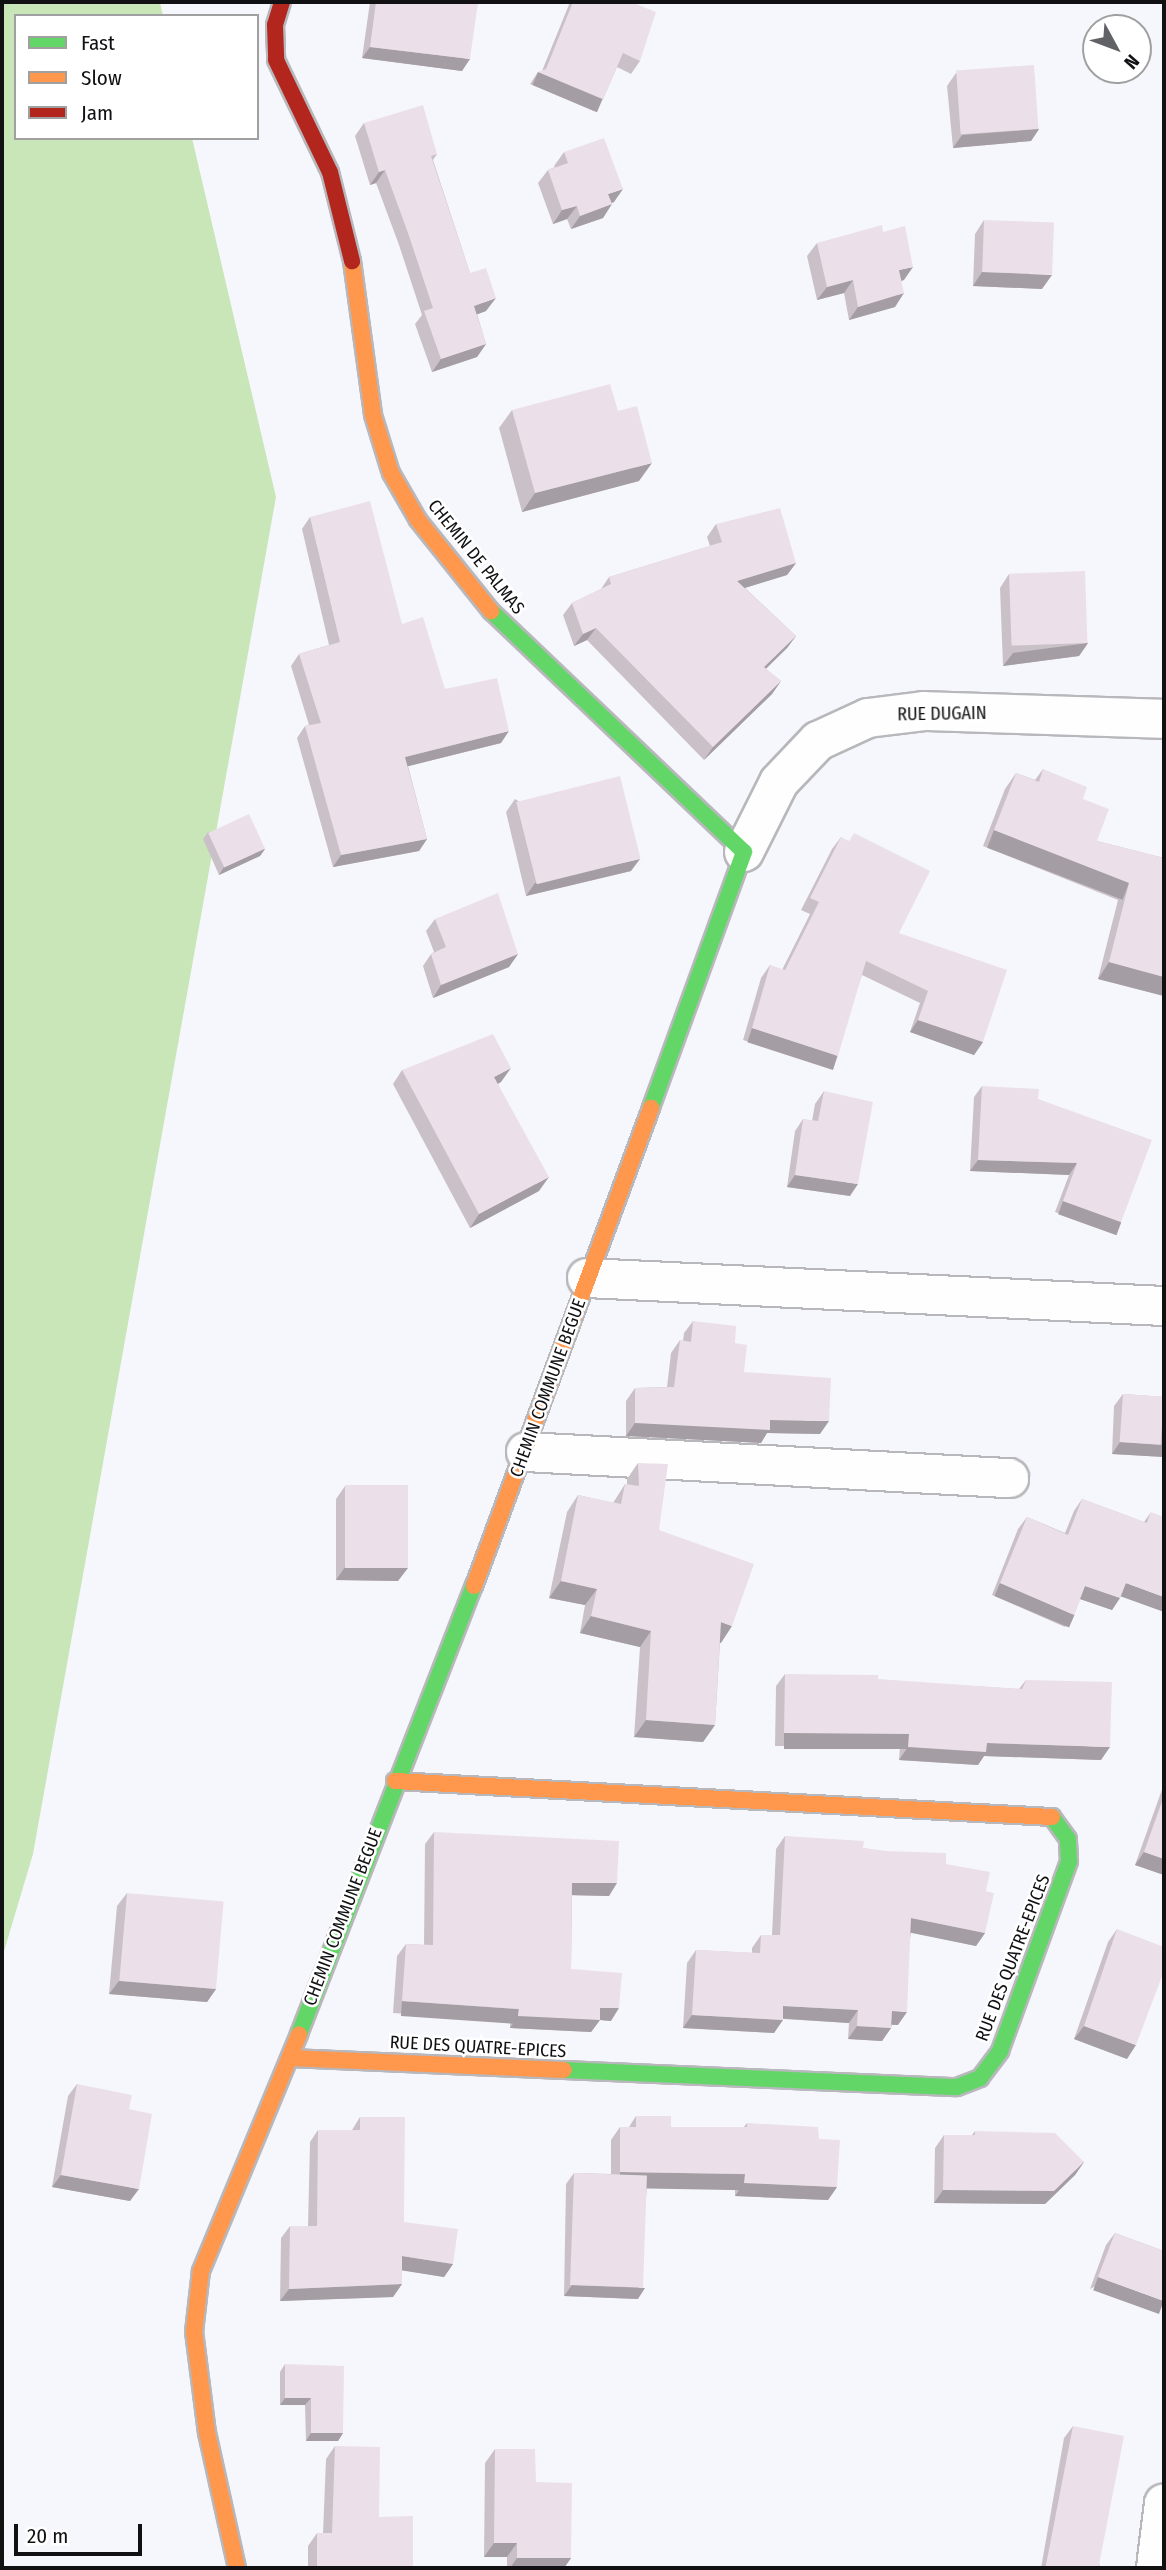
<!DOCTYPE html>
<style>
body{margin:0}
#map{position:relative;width:1166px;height:2570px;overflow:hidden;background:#f6f7fc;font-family:"Fira Sans Condensed",sans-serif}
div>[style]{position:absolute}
.forest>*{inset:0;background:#c9e6b8}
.roads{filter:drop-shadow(2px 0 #b8b8bc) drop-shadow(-2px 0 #b8b8bc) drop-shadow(0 2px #b8b8bc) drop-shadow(0 -2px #b8b8bc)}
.street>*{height:38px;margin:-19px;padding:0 19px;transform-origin:19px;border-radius:19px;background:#fefeff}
.fast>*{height:16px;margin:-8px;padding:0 8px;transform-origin:8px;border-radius:8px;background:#63d668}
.slow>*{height:16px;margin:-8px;padding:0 8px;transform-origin:8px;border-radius:8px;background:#ff974d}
.jam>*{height:16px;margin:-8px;padding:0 8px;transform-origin:8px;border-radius:8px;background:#b3261e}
.wall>*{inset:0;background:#cac1c8}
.shaded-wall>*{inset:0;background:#a49da3;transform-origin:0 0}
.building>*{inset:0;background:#ebe0e9;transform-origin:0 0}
span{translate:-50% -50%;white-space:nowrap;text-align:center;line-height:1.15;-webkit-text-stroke:5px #fff;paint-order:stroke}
.street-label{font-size:18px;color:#111114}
.frame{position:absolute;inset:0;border:4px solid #111114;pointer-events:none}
.legend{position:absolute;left:14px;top:14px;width:245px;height:126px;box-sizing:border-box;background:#fff;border:2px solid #a0a0a1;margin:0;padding:9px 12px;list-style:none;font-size:21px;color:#111114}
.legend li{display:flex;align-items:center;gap:14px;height:35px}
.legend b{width:35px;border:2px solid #a0a0a1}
.north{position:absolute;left:1082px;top:14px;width:70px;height:70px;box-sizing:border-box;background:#fff;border:2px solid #a0a0a1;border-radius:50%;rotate:131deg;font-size:19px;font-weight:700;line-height:28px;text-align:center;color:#111114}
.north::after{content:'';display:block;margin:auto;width:24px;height:32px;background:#616265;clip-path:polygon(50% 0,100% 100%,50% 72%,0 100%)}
.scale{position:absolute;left:14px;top:2524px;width:128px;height:32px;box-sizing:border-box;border:4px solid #111114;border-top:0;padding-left:9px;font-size:21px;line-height:24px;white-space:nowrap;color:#111114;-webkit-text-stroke:5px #fff;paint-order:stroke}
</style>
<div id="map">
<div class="forest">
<i style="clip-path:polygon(2px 2px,160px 2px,163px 16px,16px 16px,16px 138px,192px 138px,276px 497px,33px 1854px,2px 1958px)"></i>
</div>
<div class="roads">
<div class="street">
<i style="left:744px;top:852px;width:78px;rotate:-63.4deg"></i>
<i style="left:779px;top:782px;width:57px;rotate:-46.4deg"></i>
<i style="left:818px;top:741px;width:55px;rotate:-24.7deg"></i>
<i style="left:868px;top:718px;width:56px;rotate:-7.1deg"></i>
<i style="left:924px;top:711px;width:240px;rotate:1.9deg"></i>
<i style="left:587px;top:1278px;width:578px;rotate:2.78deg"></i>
<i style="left:526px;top:1452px;width:484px;rotate:3.1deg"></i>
<i style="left:1156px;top:2568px;width:65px;rotate:-83deg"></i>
</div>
<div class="fast">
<i style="left:491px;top:611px;width:349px;rotate:43.6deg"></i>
<i style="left:744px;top:852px;width:272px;rotate:110deg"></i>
<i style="left:299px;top:2034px;width:481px;rotate:-68.7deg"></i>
<i style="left:564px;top:2070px;width:393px;rotate:2.5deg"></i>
<i style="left:957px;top:2087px;width:25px;rotate:-21deg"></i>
<i style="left:980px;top:2078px;width:34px;rotate:-53deg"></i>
<i style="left:1000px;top:2051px;width:202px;rotate:-70deg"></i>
<i style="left:1069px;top:1861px;width:22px;rotate:-93deg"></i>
<i style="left:1068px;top:1839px;width:27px;rotate:-126deg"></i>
</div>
<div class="slow">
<i style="left:352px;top:261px;width:155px;rotate:82.2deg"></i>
<i style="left:373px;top:415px;width:61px;rotate:72.8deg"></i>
<i style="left:391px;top:473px;width:54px;rotate:60.1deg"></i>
<i style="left:418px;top:520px;width:117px;rotate:51.3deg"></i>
<i style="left:474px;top:1586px;width:510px;rotate:-69.68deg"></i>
<i style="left:395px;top:1781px;width:658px;rotate:3.14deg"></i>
<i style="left:290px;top:2058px;width:274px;rotate:2.5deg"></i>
<i style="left:237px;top:2568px;width:138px;rotate:-102.5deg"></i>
<i style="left:207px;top:2433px;width:102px;rotate:-97.3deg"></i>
<i style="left:194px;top:2332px;width:61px;rotate:-83.5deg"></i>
<i style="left:201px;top:2271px;width:256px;rotate:-67.5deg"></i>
</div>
<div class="jam">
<i style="left:282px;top:2px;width:24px;rotate:107deg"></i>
<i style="left:275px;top:25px;width:35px;rotate:88deg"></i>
<i style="left:276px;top:60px;width:124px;rotate:64.3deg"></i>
<i style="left:330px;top:172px;width:92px;rotate:76.1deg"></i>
</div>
</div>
<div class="wall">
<i style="clip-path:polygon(370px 2px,478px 2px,462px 71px,362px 58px)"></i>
<i style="clip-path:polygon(570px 2px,631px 2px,640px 61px,631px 74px,617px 67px,603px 99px,594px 111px,530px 84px,538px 72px,542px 71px)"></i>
<i style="clip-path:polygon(956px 73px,1039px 129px,1031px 141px,953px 148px,947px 86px)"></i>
<i style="clip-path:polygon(364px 123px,437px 154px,433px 160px,470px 273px,486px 311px,477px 314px,486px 344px,477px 357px,432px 372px,415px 324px,422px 315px,399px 245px,376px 183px,370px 185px,355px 136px)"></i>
<i style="clip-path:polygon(564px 152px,614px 202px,612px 203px,603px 218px,571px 229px,567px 219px,553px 224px,538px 183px,548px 170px,555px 167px,554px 166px)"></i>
<i style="clip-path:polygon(984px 220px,1042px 289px,973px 286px,975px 234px)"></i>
<i style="clip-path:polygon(883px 232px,904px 280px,901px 281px,895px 307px,849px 320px,844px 293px,817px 300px,807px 256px,817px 243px)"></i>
<i style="clip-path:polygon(512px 410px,618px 411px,639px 481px,522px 512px,499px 428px)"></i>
<i style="clip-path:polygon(310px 517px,402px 624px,445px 689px,501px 743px,408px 766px,427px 839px,419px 851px,333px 867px,297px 738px,305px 726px,309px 725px,291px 666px,299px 654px,329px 645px,302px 529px)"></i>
<i style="clip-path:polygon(716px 524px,796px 563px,787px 575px,745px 588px,796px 636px,787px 648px,766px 669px,781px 681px,772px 694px,704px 760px,587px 640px,574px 646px,563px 615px,572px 603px,601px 589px,609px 577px,710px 546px,707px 537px)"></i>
<i style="clip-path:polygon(1009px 574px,1088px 643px,1079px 656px,1003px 666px,1000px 588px)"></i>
<i style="clip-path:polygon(1043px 769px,1083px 799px,1097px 841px,1164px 858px,1164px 996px,1098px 979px,1118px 900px,983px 846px,1005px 789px,1016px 773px,1035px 780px)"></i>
<i style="clip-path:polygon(515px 799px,631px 871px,526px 896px,506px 812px)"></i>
<i style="clip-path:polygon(208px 832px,265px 849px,260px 856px,219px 875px,203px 839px)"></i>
<i style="clip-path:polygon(841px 837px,899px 933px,983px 1042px,974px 1055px,910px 1032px,920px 1003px,862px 975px,830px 1068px,743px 1040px,761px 978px,770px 965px,782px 970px,810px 914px,801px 910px,832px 849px)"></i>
<i style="clip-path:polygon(435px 919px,518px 954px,509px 967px,433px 998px,423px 966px,431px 954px,434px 952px,426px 931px)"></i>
<i style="clip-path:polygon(402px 1070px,501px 1082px,498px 1084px,539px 1191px,470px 1228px,393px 1084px)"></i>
<i style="clip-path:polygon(982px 1086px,1038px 1099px,1121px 1222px,1113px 1233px,1055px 1212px,1069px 1175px,970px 1171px,974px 1097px)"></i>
<i style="clip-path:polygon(824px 1091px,850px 1196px,787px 1187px,795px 1131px,803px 1119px,812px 1121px,815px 1104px)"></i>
<i style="clip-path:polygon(693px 1321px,735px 1343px,744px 1372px,820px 1434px,767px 1433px,761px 1443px,626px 1436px,626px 1401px,635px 1388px,667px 1387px,671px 1353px,680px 1340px,683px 1341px,684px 1333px)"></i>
<i style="clip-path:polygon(1123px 1394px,1164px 1397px,1164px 1457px,1112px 1454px,1114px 1406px)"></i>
<i style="clip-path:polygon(638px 1463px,659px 1530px,721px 1643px,720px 1643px,715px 1725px,703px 1742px,634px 1737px,640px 1647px,580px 1633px,585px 1605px,549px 1598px,567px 1512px,578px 1495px,613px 1503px,625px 1484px,627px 1484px,627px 1479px)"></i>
<i style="clip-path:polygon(345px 1486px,398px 1581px,336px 1580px,336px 1499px)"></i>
<i style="clip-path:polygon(1082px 1499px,1144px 1522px,1151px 1512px,1121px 1596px,1112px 1610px,1080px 1599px,1074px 1615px,1065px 1627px,992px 1595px,1018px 1529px,1027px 1517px,1065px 1533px,1074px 1511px)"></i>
<i style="clip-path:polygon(785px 1674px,1019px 1689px,1026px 1680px,1101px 1760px,984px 1756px,978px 1765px,899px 1760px,900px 1747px,775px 1746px,776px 1686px)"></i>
<i style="clip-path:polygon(1164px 1784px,1164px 1875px,1135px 1865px)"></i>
<i style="clip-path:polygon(434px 1832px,609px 1896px,572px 1895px,571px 1969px,611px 2021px,600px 2020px,591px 2032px,510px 2028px,510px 2021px,393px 2013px,397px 1956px,406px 1944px,424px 1945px,425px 1844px)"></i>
<i style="clip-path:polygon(785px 1836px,863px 1848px,946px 1864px,986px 1891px,985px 1933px,976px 1946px,911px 1932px,898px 2025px,892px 2025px,891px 2028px,882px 2041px,848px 2039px,849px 2023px,783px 2019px,774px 2033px,683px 2028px,687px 1963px,696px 1950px,752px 1953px,752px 1948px,761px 1935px,772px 1935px,776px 1849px)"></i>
<i style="clip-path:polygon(127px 1893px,216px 1989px,207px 2002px,109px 1994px,117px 1906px)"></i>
<i style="clip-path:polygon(1117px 1929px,1127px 2059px,1074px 2039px,1108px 1942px)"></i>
<i style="clip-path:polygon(77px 2084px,129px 2109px,130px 2201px,52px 2187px,68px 2096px)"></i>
<i style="clip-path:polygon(636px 2116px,671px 2127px,744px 2127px,747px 2123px,819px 2139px,837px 2187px,828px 2200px,735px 2196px,735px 2187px,647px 2186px,638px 2299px,564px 2296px,566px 2184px,574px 2173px,611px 2174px,611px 2140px,620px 2127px,629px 2127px)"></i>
<i style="clip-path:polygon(360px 2117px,404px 2222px,453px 2264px,444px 2277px,402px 2270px,402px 2284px,393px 2297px,280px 2301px,281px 2238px,290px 2226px,308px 2226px,310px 2142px,318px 2130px,352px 2130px)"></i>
<i style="clip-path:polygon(975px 2131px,1084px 2162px,1075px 2175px,1045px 2204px,934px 2203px,935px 2148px,944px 2135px,972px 2135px)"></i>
<i style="clip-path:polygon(1115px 2233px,1164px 2251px,1090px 2289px,1106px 2245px)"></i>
<i style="clip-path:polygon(285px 2364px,343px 2433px,338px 2441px,306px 2441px,305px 2405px,280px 2405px,280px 2372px)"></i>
<i style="clip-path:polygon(1073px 2426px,1100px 2568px,1041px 2568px,1064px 2438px)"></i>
<i style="clip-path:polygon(335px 2446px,379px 2517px,413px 2568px,308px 2568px,308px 2546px,317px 2533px,323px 2533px,326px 2459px)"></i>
<i style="clip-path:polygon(495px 2449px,536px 2482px,571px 2558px,564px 2568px,507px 2568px,507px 2557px,484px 2557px,485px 2463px)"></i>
</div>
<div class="shaded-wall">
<i style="clip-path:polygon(370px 47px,470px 59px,462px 71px,362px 58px)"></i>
<i style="left:538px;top:72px;width:70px;height:14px;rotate:23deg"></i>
<i style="clip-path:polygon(1039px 129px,1031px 141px,953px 148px,962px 135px)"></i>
<i style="clip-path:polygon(385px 170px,376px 183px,370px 185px,379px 172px)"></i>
<i style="clip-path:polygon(623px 189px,614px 202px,599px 207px,608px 194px)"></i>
<i style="clip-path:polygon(612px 204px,603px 218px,571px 229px,580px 216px)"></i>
<i style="clip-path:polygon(577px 206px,567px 219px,553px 224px,562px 210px)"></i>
<i style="clip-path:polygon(913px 267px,904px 280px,890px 284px,899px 270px)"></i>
<i style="clip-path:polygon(982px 272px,1052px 275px,1042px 289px,973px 286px)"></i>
<i style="clip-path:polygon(853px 280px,844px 293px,817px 300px,827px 287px)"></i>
<i style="clip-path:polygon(904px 293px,895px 307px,849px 320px,858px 307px)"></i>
<i style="clip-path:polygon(496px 298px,486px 311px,465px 319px,474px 306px)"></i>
<i style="clip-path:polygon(486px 344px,477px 357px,432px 372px,441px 359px)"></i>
<i style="clip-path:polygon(652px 463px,639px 481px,522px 512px,535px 493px)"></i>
<i style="clip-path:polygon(796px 563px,787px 575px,728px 593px,737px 581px)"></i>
<i style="clip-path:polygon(596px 628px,587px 640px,574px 646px,583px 634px)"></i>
<i style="clip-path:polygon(796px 636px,787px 648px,755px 679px,764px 667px)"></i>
<i style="clip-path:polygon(1088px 643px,1079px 656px,1003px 666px,1013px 653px)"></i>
<i style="clip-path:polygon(781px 681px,772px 694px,704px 760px,713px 747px)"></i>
<i style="clip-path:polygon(509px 731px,501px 743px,397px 769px,405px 757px)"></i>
<i style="left:994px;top:830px;width:145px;height:19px;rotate:21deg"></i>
<i style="clip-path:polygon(427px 839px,419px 851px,333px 867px,341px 855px)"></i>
<i style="clip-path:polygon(265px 849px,260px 856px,219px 875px,224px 867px)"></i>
<i style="clip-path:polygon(640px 859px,631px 871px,526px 896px,535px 883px)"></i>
<i style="clip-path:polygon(518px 954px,509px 967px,433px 998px,441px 985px)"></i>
<i style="clip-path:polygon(1109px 962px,1164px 977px,1164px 996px,1098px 979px)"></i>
<i style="clip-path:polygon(918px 1020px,983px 1042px,974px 1055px,910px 1032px)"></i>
<i style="left:752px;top:1028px;width:90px;height:15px;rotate:18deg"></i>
<i style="clip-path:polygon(511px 1068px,501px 1082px,484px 1091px,494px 1077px)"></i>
<i style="clip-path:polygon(978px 1160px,1077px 1163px,1069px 1175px,970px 1171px)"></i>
<i style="clip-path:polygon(795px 1175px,858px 1184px,850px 1196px,787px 1187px)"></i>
<i style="clip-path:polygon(549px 1177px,539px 1191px,470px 1228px,479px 1214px)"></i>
<i style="left:1063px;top:1201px;width:62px;height:14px;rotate:20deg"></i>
<i style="clip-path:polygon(770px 1420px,829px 1421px,820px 1434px,767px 1433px,761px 1443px,626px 1436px,635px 1423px)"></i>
<i style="clip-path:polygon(1120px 1442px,1164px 1445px,1164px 1457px,1112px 1454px)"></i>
<i style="clip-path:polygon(345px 1567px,408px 1568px,398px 1581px,336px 1580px)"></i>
<i style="clip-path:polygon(561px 1581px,597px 1589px,585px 1605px,549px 1598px)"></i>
<i style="left:1000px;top:1583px;width:81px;height:14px;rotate:23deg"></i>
<i style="clip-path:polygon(1126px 1583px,1164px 1597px,1164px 1612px,1117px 1595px)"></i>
<i style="clip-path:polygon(1085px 1586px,1120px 1598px,1112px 1610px,1077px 1598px)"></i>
<i style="clip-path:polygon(591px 1616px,651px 1631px,640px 1647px,580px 1633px)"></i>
<i style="clip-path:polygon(721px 1622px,732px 1626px,721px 1643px,709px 1639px)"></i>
<i style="clip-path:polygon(646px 1720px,715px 1725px,703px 1742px,634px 1737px)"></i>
<i style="left:784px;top:1733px;width:125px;height:16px"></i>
<i style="clip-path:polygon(987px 1743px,1110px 1747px,1101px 1760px,984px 1756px,978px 1765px,899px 1760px,908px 1747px)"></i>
<i style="clip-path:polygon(1144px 1852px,1164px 1859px,1164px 1875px,1135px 1865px)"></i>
<i style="clip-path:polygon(572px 1883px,617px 1883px,609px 1896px,563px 1895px)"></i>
<i style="clip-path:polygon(911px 1918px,985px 1933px,976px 1946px,902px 1931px)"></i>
<i style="clip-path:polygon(119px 1981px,216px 1989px,207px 2002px,109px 1994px)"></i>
<i style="left:402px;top:2001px;width:117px;height:15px;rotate:4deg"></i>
<i style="clip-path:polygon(783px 2006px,858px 2010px,849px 2023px,774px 2018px)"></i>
<i style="clip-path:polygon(600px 2008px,619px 2008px,611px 2021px,600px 2020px,591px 2032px,510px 2028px,518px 2016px)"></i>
<i style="clip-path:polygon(892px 2011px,907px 2012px,898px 2025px,883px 2024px)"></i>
<i style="clip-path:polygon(692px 2015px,783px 2020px,774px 2033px,683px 2028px)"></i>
<i style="clip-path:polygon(857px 2026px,891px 2028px,882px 2041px,848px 2039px)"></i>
<i style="clip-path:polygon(1084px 2026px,1136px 2045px,1127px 2059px,1074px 2039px)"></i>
<i style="clip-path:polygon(1084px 2162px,1075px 2175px,1045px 2204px,934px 2203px,943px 2190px)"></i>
<i style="left:620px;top:2172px;width:125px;height:16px;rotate:1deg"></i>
<i style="clip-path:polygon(61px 2175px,139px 2189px,130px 2201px,52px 2187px)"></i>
<i style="clip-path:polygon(744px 2183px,837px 2187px,828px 2200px,735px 2196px)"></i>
<i style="clip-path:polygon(402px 2256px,453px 2264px,444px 2277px,393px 2269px)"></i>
<i style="left:1098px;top:2277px;width:70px;height:14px;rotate:20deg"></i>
<i style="clip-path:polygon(402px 2284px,393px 2297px,280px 2301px,289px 2289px)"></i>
<i style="clip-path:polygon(572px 2285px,645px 2288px,638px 2299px,564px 2296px)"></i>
<i style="clip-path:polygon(285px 2398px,311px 2398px,305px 2405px,280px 2405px)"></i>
<i style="clip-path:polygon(311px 2433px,343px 2433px,338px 2441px,306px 2441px)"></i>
<i style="clip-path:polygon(494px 2543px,517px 2543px,507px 2557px,484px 2557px)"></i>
<i style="clip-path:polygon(517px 2558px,571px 2558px,564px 2568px,510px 2568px)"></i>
</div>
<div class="building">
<i style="clip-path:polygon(376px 2px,478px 2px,470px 59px,370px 47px)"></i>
<i style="clip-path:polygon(573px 2px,631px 2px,656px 12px,640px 61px,623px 53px,603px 99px,538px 72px,546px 69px)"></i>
<i style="left:1034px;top:65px;width:64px;height:78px;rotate:86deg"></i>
<i style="clip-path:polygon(423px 105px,437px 154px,431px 156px,470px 273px,486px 268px,496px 298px,474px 306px,486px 344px,441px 359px,424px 311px,433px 308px,408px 233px,385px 170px,379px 172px,364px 123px)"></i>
<i style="clip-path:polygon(604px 138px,623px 189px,608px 194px,612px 204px,580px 216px,577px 206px,562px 210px,548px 170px,568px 163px,564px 152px)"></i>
<i style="left:984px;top:220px;width:70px;height:52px;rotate:2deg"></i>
<i style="clip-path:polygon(882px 225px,883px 232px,905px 226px,913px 267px,899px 270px,904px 293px,858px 307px,853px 280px,827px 287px,817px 243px)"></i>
<i style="clip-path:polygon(610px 384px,618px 411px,637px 406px,652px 463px,535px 493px,512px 410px)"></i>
<i style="clip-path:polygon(370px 501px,402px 624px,423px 617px,445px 689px,497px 678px,509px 731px,405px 757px,427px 839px,341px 855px,305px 726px,321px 723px,299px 654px,340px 642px,310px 517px)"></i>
<i style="clip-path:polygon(780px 508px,796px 563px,737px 581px,796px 636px,764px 667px,781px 681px,713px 747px,596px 628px,583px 634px,572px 603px,611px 584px,609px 577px,722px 542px,716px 524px)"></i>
<i style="left:1085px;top:571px;width:72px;height:76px;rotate:88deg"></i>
<i style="clip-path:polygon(1043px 769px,1087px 787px,1083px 799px,1109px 809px,1097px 841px,1164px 858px,1164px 977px,1109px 962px,1129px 883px,994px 830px,1016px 773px,1039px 782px)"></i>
<i style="left:620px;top:776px;width:85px;height:107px;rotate:76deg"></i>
<i style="left:249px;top:814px;width:38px;height:45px;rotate:65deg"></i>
<i style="clip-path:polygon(854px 833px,930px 871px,899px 933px,1007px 970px,983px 1042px,918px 1020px,928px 991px,866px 961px,838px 1056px,752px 1028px,770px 965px,785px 970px,819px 902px,810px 898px,841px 837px,849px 841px)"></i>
<i style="clip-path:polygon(498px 893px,518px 954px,441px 985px,431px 954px,446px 947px,435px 919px)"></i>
<i style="clip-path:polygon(493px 1034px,511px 1068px,494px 1077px,549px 1177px,479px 1214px,402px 1070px)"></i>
<i style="clip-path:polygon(982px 1086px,1039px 1089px,1038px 1099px,1152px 1140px,1121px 1222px,1063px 1201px,1077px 1163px,978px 1160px)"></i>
<i style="clip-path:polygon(824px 1091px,873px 1102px,858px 1184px,795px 1175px,803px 1119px,818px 1121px)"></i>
<i style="clip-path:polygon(693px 1321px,736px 1326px,735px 1343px,747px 1345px,744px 1372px,831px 1378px,829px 1421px,770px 1420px,770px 1430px,635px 1423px,635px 1388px,674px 1387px,680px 1340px,691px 1342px)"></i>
<i style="left:1123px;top:1394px;width:41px;height:48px;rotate:4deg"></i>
<i style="clip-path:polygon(638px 1463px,668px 1464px,659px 1530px,754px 1564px,732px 1626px,721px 1622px,715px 1725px,646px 1720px,651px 1631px,591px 1616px,597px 1589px,561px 1581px,578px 1495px,621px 1504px,625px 1484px,639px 1486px)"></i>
<i style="left:408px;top:1485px;width:83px;height:63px;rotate:90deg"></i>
<i style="clip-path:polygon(1082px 1499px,1147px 1523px,1151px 1512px,1164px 1517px,1164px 1597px,1126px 1583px,1120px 1598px,1085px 1586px,1074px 1615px,1000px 1583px,1027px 1517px,1068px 1535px)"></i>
<i style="clip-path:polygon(785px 1674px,878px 1675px,878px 1679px,1022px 1689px,1026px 1680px,1112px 1682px,1110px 1747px,987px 1743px,986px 1752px,908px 1747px,909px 1734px,784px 1733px)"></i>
<i style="clip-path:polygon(1164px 1796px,1164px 1859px,1144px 1852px)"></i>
<i style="clip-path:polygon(434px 1832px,619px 1841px,617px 1883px,572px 1883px,571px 1969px,622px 1973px,619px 2008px,600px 2008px,600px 2020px,518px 2016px,519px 2009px,402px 2001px,406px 1944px,433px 1945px)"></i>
<i style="clip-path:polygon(785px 1836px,864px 1841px,863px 1848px,886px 1851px,946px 1853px,946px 1864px,990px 1872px,986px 1891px,994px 1893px,985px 1933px,911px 1918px,907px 2012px,892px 2011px,891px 2028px,857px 2026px,858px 2010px,783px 2006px,783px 2020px,692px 2015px,696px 1950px,760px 1953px,761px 1935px,780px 1935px)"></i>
<i style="left:127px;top:1893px;width:97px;height:88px;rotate:5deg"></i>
<i style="clip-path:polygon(1117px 1929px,1164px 1947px,1164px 1971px,1136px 2045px,1084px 2026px)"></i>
<i style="clip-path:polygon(77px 2084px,132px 2095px,129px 2109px,152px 2114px,139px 2189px,61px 2175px)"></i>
<i style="clip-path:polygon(636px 2116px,671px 2116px,671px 2127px,747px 2127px,747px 2123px,818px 2127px,819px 2139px,840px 2140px,837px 2187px,744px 2183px,745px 2174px,620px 2172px,620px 2127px,636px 2127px)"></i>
<i style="clip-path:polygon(360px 2117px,405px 2117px,404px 2222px,458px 2229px,453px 2264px,402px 2256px,402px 2284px,289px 2289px,290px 2226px,317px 2226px,318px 2130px,360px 2130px)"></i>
<i style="clip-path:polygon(975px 2131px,1055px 2133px,1084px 2162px,1054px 2191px,943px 2190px,944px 2135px,975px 2135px)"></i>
<i style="left:574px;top:2173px;width:73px;height:112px;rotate:2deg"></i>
<i style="clip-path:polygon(1115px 2233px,1164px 2251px,1164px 2301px,1098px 2277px)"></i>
<i style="clip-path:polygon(285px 2364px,344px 2366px,343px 2433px,311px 2433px,311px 2398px,285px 2398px)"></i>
<i style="left:1073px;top:2426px;width:52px;height:144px;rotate:11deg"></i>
<i style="clip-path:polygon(335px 2446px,380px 2447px,379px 2517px,413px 2516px,413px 2568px,317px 2568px,317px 2533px,332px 2533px)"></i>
<i style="clip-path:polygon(495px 2449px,535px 2449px,536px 2482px,572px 2483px,571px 2558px,517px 2558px,517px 2543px,494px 2543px)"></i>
</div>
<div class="street-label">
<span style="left:476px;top:557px;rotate:51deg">CHEMIN DE PALMAS</span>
<span style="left:942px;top:714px;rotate:-1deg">RUE DUGAIN</span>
<span style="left:548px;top:1388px;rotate:-70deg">CHEMIN COMMUNE BEGUE</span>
<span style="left:343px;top:1917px;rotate:-69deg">CHEMIN COMMUNE BEGUE</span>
<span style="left:1013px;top:1958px;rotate:-69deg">RUE DES QUATRE-EPICES</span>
<span style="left:478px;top:2047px;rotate:3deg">RUE DES QUATRE-EPICES</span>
</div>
<div class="frame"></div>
<ul class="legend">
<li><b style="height:9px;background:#63d668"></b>Fast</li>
<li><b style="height:9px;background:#ff974d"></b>Slow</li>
<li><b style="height:9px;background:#b3261e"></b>Jam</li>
</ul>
<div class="north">N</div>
<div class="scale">20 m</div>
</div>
